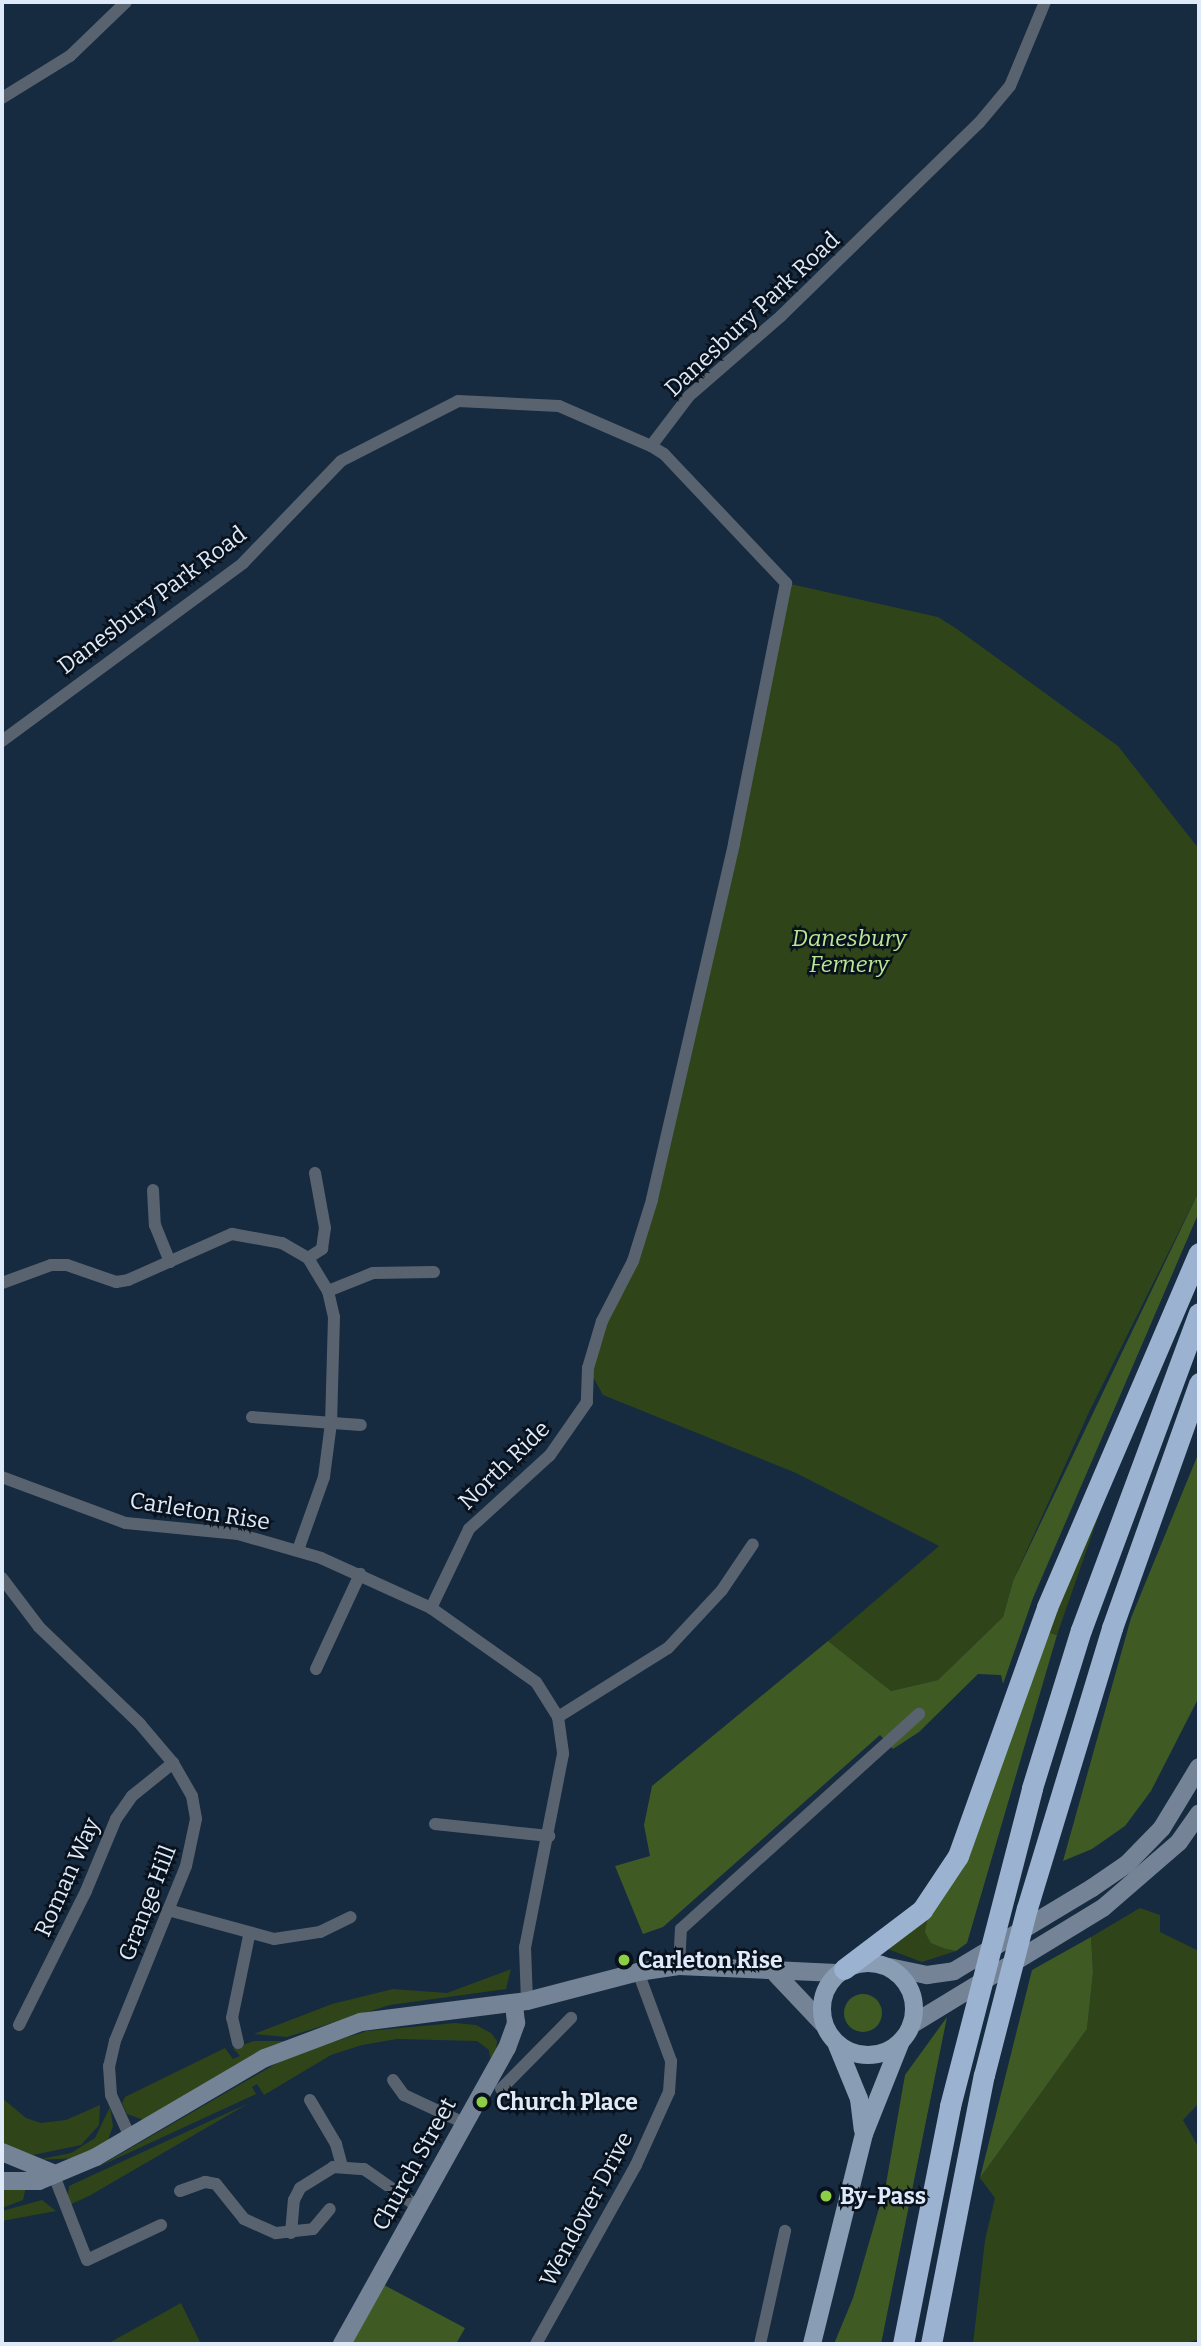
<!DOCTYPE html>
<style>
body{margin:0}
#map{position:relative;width:1201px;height:2346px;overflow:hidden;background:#162a40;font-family:Bitter,serif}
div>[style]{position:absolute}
.green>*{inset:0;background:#2f4519}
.forest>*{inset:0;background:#3f5b23}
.round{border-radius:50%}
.street>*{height:12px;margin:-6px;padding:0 6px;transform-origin:6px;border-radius:6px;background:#59636f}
.secondary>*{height:18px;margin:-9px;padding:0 9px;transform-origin:9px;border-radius:9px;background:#748496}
.primary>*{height:18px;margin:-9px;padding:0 9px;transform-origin:9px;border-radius:9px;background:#899db4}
.primary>.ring{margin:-9px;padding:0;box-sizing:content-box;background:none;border:18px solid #899db4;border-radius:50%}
.highway>*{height:21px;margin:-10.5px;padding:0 10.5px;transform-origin:10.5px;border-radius:10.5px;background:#9bb3d0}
.dots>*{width:19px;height:19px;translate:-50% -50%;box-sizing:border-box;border:4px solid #09121c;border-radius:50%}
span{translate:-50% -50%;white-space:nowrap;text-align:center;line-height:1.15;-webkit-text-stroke:5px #09121c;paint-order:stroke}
.street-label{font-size:23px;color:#deeafa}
.park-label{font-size:23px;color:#bae794;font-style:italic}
.poi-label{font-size:23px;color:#deeafa;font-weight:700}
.left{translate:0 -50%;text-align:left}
.frame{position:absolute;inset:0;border:4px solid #deeafa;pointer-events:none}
</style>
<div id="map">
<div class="green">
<i style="clip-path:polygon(786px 583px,938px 617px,957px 629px,1118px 746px,1199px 849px,1199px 1191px,1089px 1412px,1013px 1581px,1003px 1617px,938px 1680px,891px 1691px,828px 1641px,939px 1546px,796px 1473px,603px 1395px,588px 1368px,652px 1200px)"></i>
<i style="clip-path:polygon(1120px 1454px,1057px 1635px,1046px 1632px)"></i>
<i style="clip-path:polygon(1140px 1908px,1160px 1915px,1160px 1932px,1199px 1951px,1199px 2103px,1183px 2120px,1199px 2148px,1199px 2339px,1184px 2344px,973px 2344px,985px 2240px,995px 2198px,980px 2178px,1087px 2029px,1093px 1972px,1091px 1937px)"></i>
<i style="clip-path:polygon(925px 1914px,946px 1949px,956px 1951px,922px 1962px,885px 1948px)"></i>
<i style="clip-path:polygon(511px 1969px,506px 1989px,390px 2005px,287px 2037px,254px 2034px,332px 2004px,393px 1989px,447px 1993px)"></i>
<i style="clip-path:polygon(455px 2023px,476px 2025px,491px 2033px,497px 2041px,496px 2052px,490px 2058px,489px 2050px,477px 2041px,397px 2039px,362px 2045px,331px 2055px,264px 2095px,257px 2084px,252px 2087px,256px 2094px,98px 2167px,291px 2055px,367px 2031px)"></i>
<i style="clip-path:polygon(254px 2041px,287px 2041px,144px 2120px,127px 2114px,122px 2103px,125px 2097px,225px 2048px,233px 2059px,240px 2056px,233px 2048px)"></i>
<i style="clip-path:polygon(2px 2098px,26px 2118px,41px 2123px,66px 2120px,100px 2105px,99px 2125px,81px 2145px,33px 2155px,2px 2145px)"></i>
<i style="clip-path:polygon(249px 2103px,89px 2196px,67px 2206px,69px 2186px)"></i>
<i style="clip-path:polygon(110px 2107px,113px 2126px,107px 2143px,79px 2158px,36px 2160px,71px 2153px,95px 2138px)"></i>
<i style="clip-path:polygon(2px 2187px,26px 2187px,23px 2200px,2px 2208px)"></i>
<i style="clip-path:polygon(42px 2200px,56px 2211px,2px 2221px,2px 2211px)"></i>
<i style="clip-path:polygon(181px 2303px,200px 2342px,197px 2344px,107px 2344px)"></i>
</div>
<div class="forest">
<i style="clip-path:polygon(1199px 1191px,1199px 1212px,1033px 1598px,1003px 1684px,1001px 1675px,978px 1674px,919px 1732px,893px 1749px,880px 1735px,663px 1927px,643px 1934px,615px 1866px,650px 1856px,644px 1825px,652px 1786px,828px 1641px,891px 1691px,938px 1680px,1003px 1617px,1013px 1581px)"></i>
<i style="clip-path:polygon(1199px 1452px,1199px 1697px,1151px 1791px,1125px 1826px,1092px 1849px,1063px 1861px,1131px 1618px)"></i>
<i style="clip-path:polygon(1046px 1632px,1057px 1635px,967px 1943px,956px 1951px,946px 1949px,931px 1943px,925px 1932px,928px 1917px,962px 1870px)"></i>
<i style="clip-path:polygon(1091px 1937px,1093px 1972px,1087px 2029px,980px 2178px,1032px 1970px)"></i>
<i class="round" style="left:844px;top:1994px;width:38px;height:38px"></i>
<i style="clip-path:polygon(947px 2017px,881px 2344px,834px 2344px,853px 2298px,886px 2184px,905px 2075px)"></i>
<i style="clip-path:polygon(384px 2285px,465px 2328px,456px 2344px,352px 2344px)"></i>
</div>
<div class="street">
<i style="left:2px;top:98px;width:80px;rotate:-31.7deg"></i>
<i style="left:70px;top:56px;width:78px;rotate:-44deg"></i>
<i style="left:651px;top:446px;width:63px;rotate:-52.8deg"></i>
<i style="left:689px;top:396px;width:122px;rotate:-41deg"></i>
<i style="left:781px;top:316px;width:277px;rotate:-44.3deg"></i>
<i style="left:979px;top:123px;width:48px;rotate:-50deg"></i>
<i style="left:1010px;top:86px;width:91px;rotate:-67.4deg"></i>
<i style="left:2px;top:741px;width:300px;rotate:-36.4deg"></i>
<i style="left:243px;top:563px;width:141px;rotate:-46.1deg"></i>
<i style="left:341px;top:461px;width:131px;rotate:-27.1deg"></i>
<i style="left:458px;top:401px;width:101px;rotate:2.8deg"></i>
<i style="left:559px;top:406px;width:100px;rotate:23.5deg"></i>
<i style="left:651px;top:446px;width:15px;rotate:32deg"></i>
<i style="left:664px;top:454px;width:178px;rotate:46.6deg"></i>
<i style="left:786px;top:583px;width:266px;rotate:101.3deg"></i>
<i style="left:734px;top:844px;width:365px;rotate:103deg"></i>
<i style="left:652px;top:1200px;width:64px;rotate:107.3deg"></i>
<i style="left:633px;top:1261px;width:68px;rotate:117.3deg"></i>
<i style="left:602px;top:1321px;width:49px;rotate:106.6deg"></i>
<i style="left:588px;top:1368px;width:34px;rotate:92deg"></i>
<i style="left:587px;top:1402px;width:65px;rotate:124.9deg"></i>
<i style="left:550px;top:1455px;width:110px;rotate:137.6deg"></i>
<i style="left:469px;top:1529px;width:88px;rotate:115.7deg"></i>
<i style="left:153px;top:1190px;width:35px;rotate:87deg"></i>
<i style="left:155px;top:1225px;width:40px;rotate:68deg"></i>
<i style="left:308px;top:1258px;width:17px;rotate:-33deg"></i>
<i style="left:322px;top:1249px;width:21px;rotate:-82deg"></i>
<i style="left:325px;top:1228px;width:56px;rotate:-100.3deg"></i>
<i style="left:2px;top:1283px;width:52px;rotate:-20.2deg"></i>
<i style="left:51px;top:1265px;width:16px"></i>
<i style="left:67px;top:1265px;width:52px;rotate:19.1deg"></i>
<i style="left:116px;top:1282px;width:12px;rotate:-9deg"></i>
<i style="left:128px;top:1280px;width:114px;rotate:-23.9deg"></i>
<i style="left:232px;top:1234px;width:51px;rotate:10.2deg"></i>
<i style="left:282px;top:1243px;width:30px;rotate:30deg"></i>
<i style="left:308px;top:1258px;width:39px;rotate:59deg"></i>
<i style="left:328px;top:1291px;width:27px;rotate:77deg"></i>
<i style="left:334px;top:1317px;width:106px;rotate:91.6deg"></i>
<i style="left:331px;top:1423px;width:54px;rotate:97.4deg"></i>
<i style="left:324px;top:1477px;width:77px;rotate:109.6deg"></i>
<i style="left:328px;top:1291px;width:48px;rotate:-21.8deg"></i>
<i style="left:373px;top:1273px;width:61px;rotate:-0.9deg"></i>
<i style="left:252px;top:1417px;width:109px;rotate:4.2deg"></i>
<i style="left:2px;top:1477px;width:132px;rotate:20.4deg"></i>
<i style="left:126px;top:1523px;width:113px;rotate:5.6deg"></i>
<i style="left:238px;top:1534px;width:86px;rotate:16.1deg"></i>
<i style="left:321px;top:1558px;width:121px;rotate:24.4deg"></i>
<i style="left:431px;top:1608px;width:128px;rotate:35.2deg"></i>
<i style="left:536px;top:1682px;width:41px;rotate:57.8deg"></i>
<i style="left:558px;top:1717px;width:37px;rotate:82deg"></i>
<i style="left:563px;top:1754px;width:197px;rotate:101.1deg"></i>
<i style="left:525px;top:1947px;width:54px;rotate:87.9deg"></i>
<i style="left:2px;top:1578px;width:61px;rotate:52.9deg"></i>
<i style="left:39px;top:1627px;width:140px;rotate:43.8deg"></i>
<i style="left:140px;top:1724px;width:51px;rotate:49.8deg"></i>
<i style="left:173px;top:1763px;width:38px;rotate:60deg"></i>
<i style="left:192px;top:1796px;width:23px;rotate:80deg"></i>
<i style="left:196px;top:1819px;width:48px;rotate:102deg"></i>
<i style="left:186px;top:1866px;width:189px;rotate:112.1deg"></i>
<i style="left:115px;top:2041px;width:26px;rotate:103deg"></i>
<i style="left:109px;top:2066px;width:29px;rotate:86deg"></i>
<i style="left:111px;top:2095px;width:48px;rotate:65.6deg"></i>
<i style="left:316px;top:1669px;width:105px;rotate:-65.1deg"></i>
<i style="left:558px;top:1717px;width:130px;rotate:-32.1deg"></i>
<i style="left:668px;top:1648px;width:79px;rotate:-47deg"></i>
<i style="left:722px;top:1590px;width:55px;rotate:-56deg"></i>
<i style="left:435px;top:1824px;width:115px;rotate:6deg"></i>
<i style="left:168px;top:1910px;width:110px;rotate:15.3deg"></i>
<i style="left:274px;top:1939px;width:47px;rotate:-8.7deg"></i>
<i style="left:320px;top:1932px;width:34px;rotate:-26deg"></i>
<i style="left:679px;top:1966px;width:37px;rotate:-87deg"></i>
<i style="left:681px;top:1929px;width:321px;rotate:-42.1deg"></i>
<i style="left:19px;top:2025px;width:150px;rotate:-63.4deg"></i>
<i style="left:86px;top:1891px;width:78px;rotate:-67.4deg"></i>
<i style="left:116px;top:1819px;width:28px;rotate:-55deg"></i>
<i style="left:132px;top:1796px;width:53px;rotate:-38.8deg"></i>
<i style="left:238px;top:2043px;width:26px;rotate:-103deg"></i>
<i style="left:232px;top:2018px;width:84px;rotate:-78.3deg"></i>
<i style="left:393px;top:2080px;width:19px;rotate:54deg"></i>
<i style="left:404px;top:2095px;width:66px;rotate:25deg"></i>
<i style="left:501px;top:2089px;width:100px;rotate:-45.4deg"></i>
<i style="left:310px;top:2100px;width:51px;rotate:59.4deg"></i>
<i style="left:336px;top:2144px;width:23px;rotate:75deg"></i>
<i style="left:53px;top:2173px;width:93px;rotate:68.7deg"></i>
<i style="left:87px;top:2260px;width:82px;rotate:-25.3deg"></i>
<i style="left:180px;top:2191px;width:27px;rotate:-20deg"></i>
<i style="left:205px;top:2182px;width:11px;rotate:10deg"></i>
<i style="left:216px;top:2184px;width:45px;rotate:51.3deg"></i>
<i style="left:244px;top:2219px;width:35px;rotate:24deg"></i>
<i style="left:276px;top:2233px;width:37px;rotate:-6deg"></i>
<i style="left:313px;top:2229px;width:26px;rotate:-50deg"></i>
<i style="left:291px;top:2233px;width:33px;rotate:-85deg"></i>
<i style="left:294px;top:2200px;width:13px;rotate:-63deg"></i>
<i style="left:300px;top:2188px;width:39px;rotate:-32deg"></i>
<i style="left:333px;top:2167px;width:31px;rotate:4deg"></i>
<i style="left:364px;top:2169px;width:66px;rotate:35.1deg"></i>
<i style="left:536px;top:2344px;width:205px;rotate:-60.8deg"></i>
<i style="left:636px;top:2165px;width:80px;rotate:-65.7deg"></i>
<i style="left:669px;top:2092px;width:31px;rotate:-86deg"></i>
<i style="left:671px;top:2061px;width:95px;rotate:-110.3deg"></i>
<i style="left:760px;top:2344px;width:116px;rotate:-77.5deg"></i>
</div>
<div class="secondary">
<i style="left:889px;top:1967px;width:39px;rotate:12deg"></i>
<i style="left:927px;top:1975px;width:27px;rotate:-8deg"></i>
<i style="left:954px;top:1971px;width:161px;rotate:-31deg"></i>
<i style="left:1092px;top:1888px;width:42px;rotate:-34.4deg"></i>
<i style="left:1127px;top:1864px;width:50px;rotate:-45.8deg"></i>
<i style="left:1162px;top:1828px;width:71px;rotate:-58.8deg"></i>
<i style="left:776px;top:1974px;width:71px;rotate:46.7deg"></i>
<i style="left:911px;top:2025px;width:226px;rotate:-31.4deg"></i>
<i style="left:1104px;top:1907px;width:99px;rotate:-40.9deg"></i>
<i style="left:1179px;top:1842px;width:35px;rotate:-55deg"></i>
<i style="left:2px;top:2152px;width:55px;rotate:22.4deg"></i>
<i style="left:2px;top:2181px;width:37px"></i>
<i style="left:39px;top:2181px;width:62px;rotate:-22.8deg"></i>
<i style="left:96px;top:2157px;width:196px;rotate:-30.4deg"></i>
<i style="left:265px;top:2058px;width:103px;rotate:-20.6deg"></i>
<i style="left:361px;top:2022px;width:167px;rotate:-7.2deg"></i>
<i style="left:527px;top:2001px;width:115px;rotate:-14.6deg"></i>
<i style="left:638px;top:1972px;width:41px;rotate:-8.3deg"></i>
<i style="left:679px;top:1966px;width:158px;rotate:2.5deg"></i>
<i style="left:342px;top:2344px;width:339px;rotate:-60.9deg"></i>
<i style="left:507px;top:2048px;width:27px;rotate:-70deg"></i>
<i style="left:516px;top:2023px;width:20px;rotate:-96deg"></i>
</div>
<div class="primary">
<i class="ring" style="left:822px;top:1963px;width:74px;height:74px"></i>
<i style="left:837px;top:2045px;width:58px;rotate:67.8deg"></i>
<i style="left:859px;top:2099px;width:31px;rotate:83deg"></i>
<i style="left:812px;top:2344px;width:216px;rotate:-76.1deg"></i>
<i style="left:864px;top:2134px;width:100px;rotate:-68.3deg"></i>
</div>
<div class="highway">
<i style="left:844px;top:1969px;width:98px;rotate:-37.1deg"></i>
<i style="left:922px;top:1910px;width:65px;rotate:-56.3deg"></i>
<i style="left:958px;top:1856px;width:264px;rotate:-70.3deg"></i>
<i style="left:1047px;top:1607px;width:385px;rotate:-66.8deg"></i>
<i style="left:903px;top:2344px;width:243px;rotate:-78.8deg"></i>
<i style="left:950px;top:2106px;width:328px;rotate:-75.5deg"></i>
<i style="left:1032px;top:1788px;width:165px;rotate:-72.8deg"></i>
<i style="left:1081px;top:1630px;width:338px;rotate:-69.6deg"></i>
<i style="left:931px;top:2344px;width:274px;rotate:-78.9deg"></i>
<i style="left:984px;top:2075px;width:172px;rotate:-75.6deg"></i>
<i style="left:1027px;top:1908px;width:293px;rotate:-73.1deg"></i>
<i style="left:1112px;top:1628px;width:260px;rotate:-70.4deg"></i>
</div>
<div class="dots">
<i style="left:624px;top:1960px;background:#8cce45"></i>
<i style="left:482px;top:2102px;background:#8cce45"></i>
<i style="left:826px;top:2196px;background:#8cce45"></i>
</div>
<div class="street-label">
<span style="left:752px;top:314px;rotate:-43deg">Danesbury Park Road</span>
<span style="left:152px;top:600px;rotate:-37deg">Danesbury Park Road</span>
<span style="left:504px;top:1465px;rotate:-44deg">North Ride</span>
<span style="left:200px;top:1511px;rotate:9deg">Carleton Rise</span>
<span style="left:67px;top:1877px;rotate:-66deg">Roman Way</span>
<span style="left:147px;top:1903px;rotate:-69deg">Grange Hill</span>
<span style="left:414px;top:2164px;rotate:-61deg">Church Street</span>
<span style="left:586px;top:2209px;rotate:-62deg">Wendover Drive</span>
</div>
<div class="park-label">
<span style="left:849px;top:951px">Danesbury<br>Fernery</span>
</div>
<div class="poi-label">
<span class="left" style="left:638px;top:1960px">Carleton Rise</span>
<span class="left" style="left:496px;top:2102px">Church Place</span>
<span class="left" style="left:840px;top:2196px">By-Pass</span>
</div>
<div class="frame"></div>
</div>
